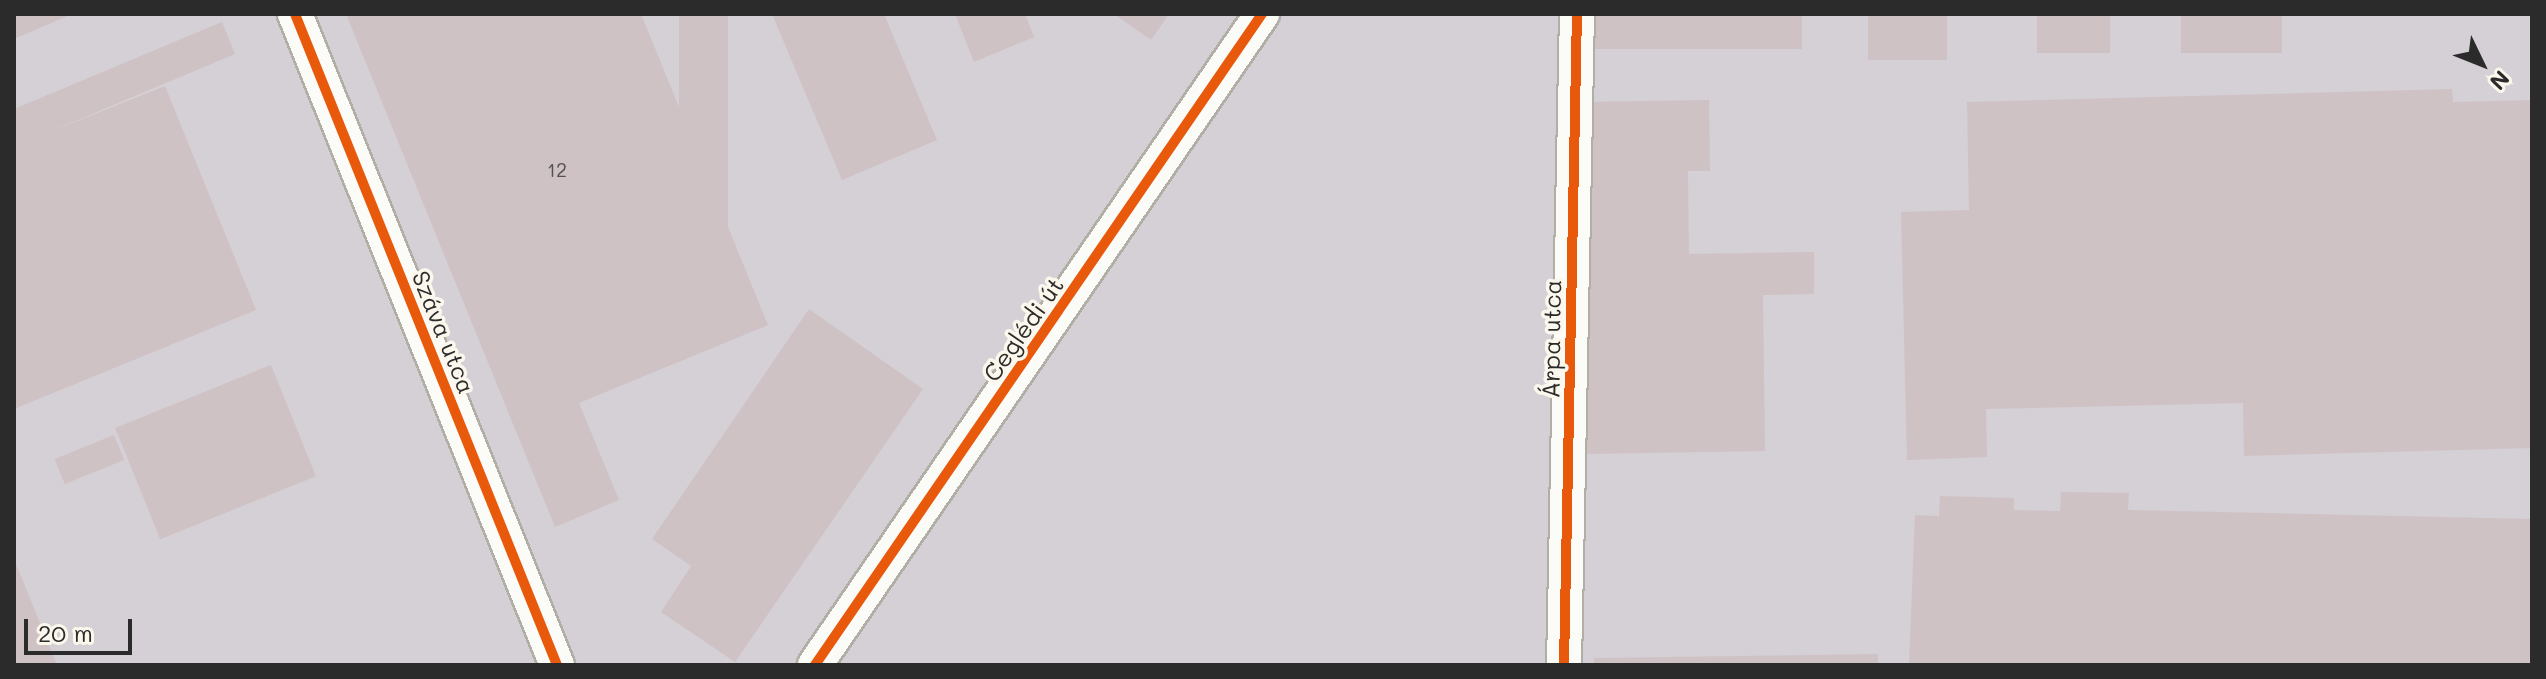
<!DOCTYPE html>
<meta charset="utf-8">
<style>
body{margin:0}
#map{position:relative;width:2546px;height:679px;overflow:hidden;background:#e6e2d2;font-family:Mali,sans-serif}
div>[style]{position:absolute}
.industrial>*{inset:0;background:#d5cfd6;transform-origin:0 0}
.building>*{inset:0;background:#cfc2c4;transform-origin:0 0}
.roads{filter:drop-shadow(2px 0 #b1afa5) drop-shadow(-2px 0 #b1afa5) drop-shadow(0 2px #b1afa5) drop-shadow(0 -2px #b1afa5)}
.street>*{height:34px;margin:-17px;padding:0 17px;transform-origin:17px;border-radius:17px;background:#fbfbf8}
.cycleway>*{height:10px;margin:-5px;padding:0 5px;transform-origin:5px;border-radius:5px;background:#e8590c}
span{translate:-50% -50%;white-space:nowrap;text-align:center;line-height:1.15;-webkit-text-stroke:7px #fbf7ec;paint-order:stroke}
.number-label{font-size:20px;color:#545151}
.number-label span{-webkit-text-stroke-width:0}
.street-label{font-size:24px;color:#2b2b2b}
.frame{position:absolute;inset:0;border:16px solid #2b2b2b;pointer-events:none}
.north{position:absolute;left:2442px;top:24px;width:80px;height:80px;-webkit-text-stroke:6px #fbf7ec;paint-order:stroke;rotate:133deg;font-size:22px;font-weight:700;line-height:32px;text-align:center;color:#2b2b2b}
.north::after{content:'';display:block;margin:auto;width:28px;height:36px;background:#2b2b2b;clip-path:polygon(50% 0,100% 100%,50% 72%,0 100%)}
.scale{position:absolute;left:24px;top:619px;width:108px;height:36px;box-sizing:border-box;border:4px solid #2b2b2b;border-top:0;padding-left:10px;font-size:24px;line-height:28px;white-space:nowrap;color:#2b2b2b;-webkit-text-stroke:6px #fbf7ec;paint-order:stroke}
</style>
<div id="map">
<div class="industrial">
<i style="left:14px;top:14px;width:2518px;height:651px"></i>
</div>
<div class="building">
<i style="clip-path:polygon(14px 14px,72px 14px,14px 39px)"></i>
<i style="clip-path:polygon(346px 14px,641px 14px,768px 325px,579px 403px,619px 500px,555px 527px)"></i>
<i style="left:679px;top:14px;width:49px;height:278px"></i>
<i style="clip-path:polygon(772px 14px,884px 14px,937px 140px,842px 180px)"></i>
<i style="clip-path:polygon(955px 14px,1025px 14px,1034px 37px,974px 62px)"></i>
<i style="clip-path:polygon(1114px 14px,1169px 14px,1151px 40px)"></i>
<i style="left:1595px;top:14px;width:207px;height:35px"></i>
<i style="left:1868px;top:14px;width:79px;height:46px"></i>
<i style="left:2037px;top:14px;width:73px;height:39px"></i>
<i style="left:2181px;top:14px;width:101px;height:39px"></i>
<i style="clip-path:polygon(222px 22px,235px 54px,42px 135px,165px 86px,256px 310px,14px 409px,14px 109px)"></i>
<i style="clip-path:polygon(2452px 89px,2453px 102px,2532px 100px,2532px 448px,2244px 456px,2243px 403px,1986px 409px,1987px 457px,1907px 460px,1901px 212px,1969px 210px,1967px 102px)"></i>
<i style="clip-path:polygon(1709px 100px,1710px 171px,1688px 171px,1689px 254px,1814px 252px,1814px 294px,1763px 295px,1765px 451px,1585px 454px,1580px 102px)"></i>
<i style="clip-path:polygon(809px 309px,923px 389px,735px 662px,661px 612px,691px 566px,652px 539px)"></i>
<i style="left:271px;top:365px;width:120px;height:168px;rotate:68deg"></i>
<i style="left:114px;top:435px;width:27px;height:64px;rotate:68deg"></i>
<i style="clip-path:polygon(2061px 492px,2129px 493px,2128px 510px,2532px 519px,2532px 665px,1909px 665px,1915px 515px,1939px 516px,1940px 496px,2014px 498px,2014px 510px,2060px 511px)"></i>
<i style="clip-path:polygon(14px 559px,57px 665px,14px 665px)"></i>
<i style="clip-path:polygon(1878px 654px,1878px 665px,1594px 665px,1594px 658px)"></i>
</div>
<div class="roads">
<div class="street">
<i style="left:295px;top:14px;width:702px;rotate:68.08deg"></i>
<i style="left:815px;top:665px;width:790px;rotate:-55.53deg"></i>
<i style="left:1564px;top:665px;width:651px;rotate:-88.86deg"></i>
</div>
</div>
<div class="cycleway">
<i style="left:295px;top:14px;width:702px;rotate:68.08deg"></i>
<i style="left:815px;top:665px;width:790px;rotate:-55.53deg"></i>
<i style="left:1564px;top:665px;width:651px;rotate:-88.86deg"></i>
</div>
<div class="number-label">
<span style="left:557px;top:169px">12</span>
</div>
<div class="street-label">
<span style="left:1023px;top:329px;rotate:-55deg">Ceglédi út</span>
<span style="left:444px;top:332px;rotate:68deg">Száva utca</span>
<span style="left:1551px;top:339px;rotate:-89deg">Árpa utca</span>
</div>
<div class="frame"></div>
<div class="north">N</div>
<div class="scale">20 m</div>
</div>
